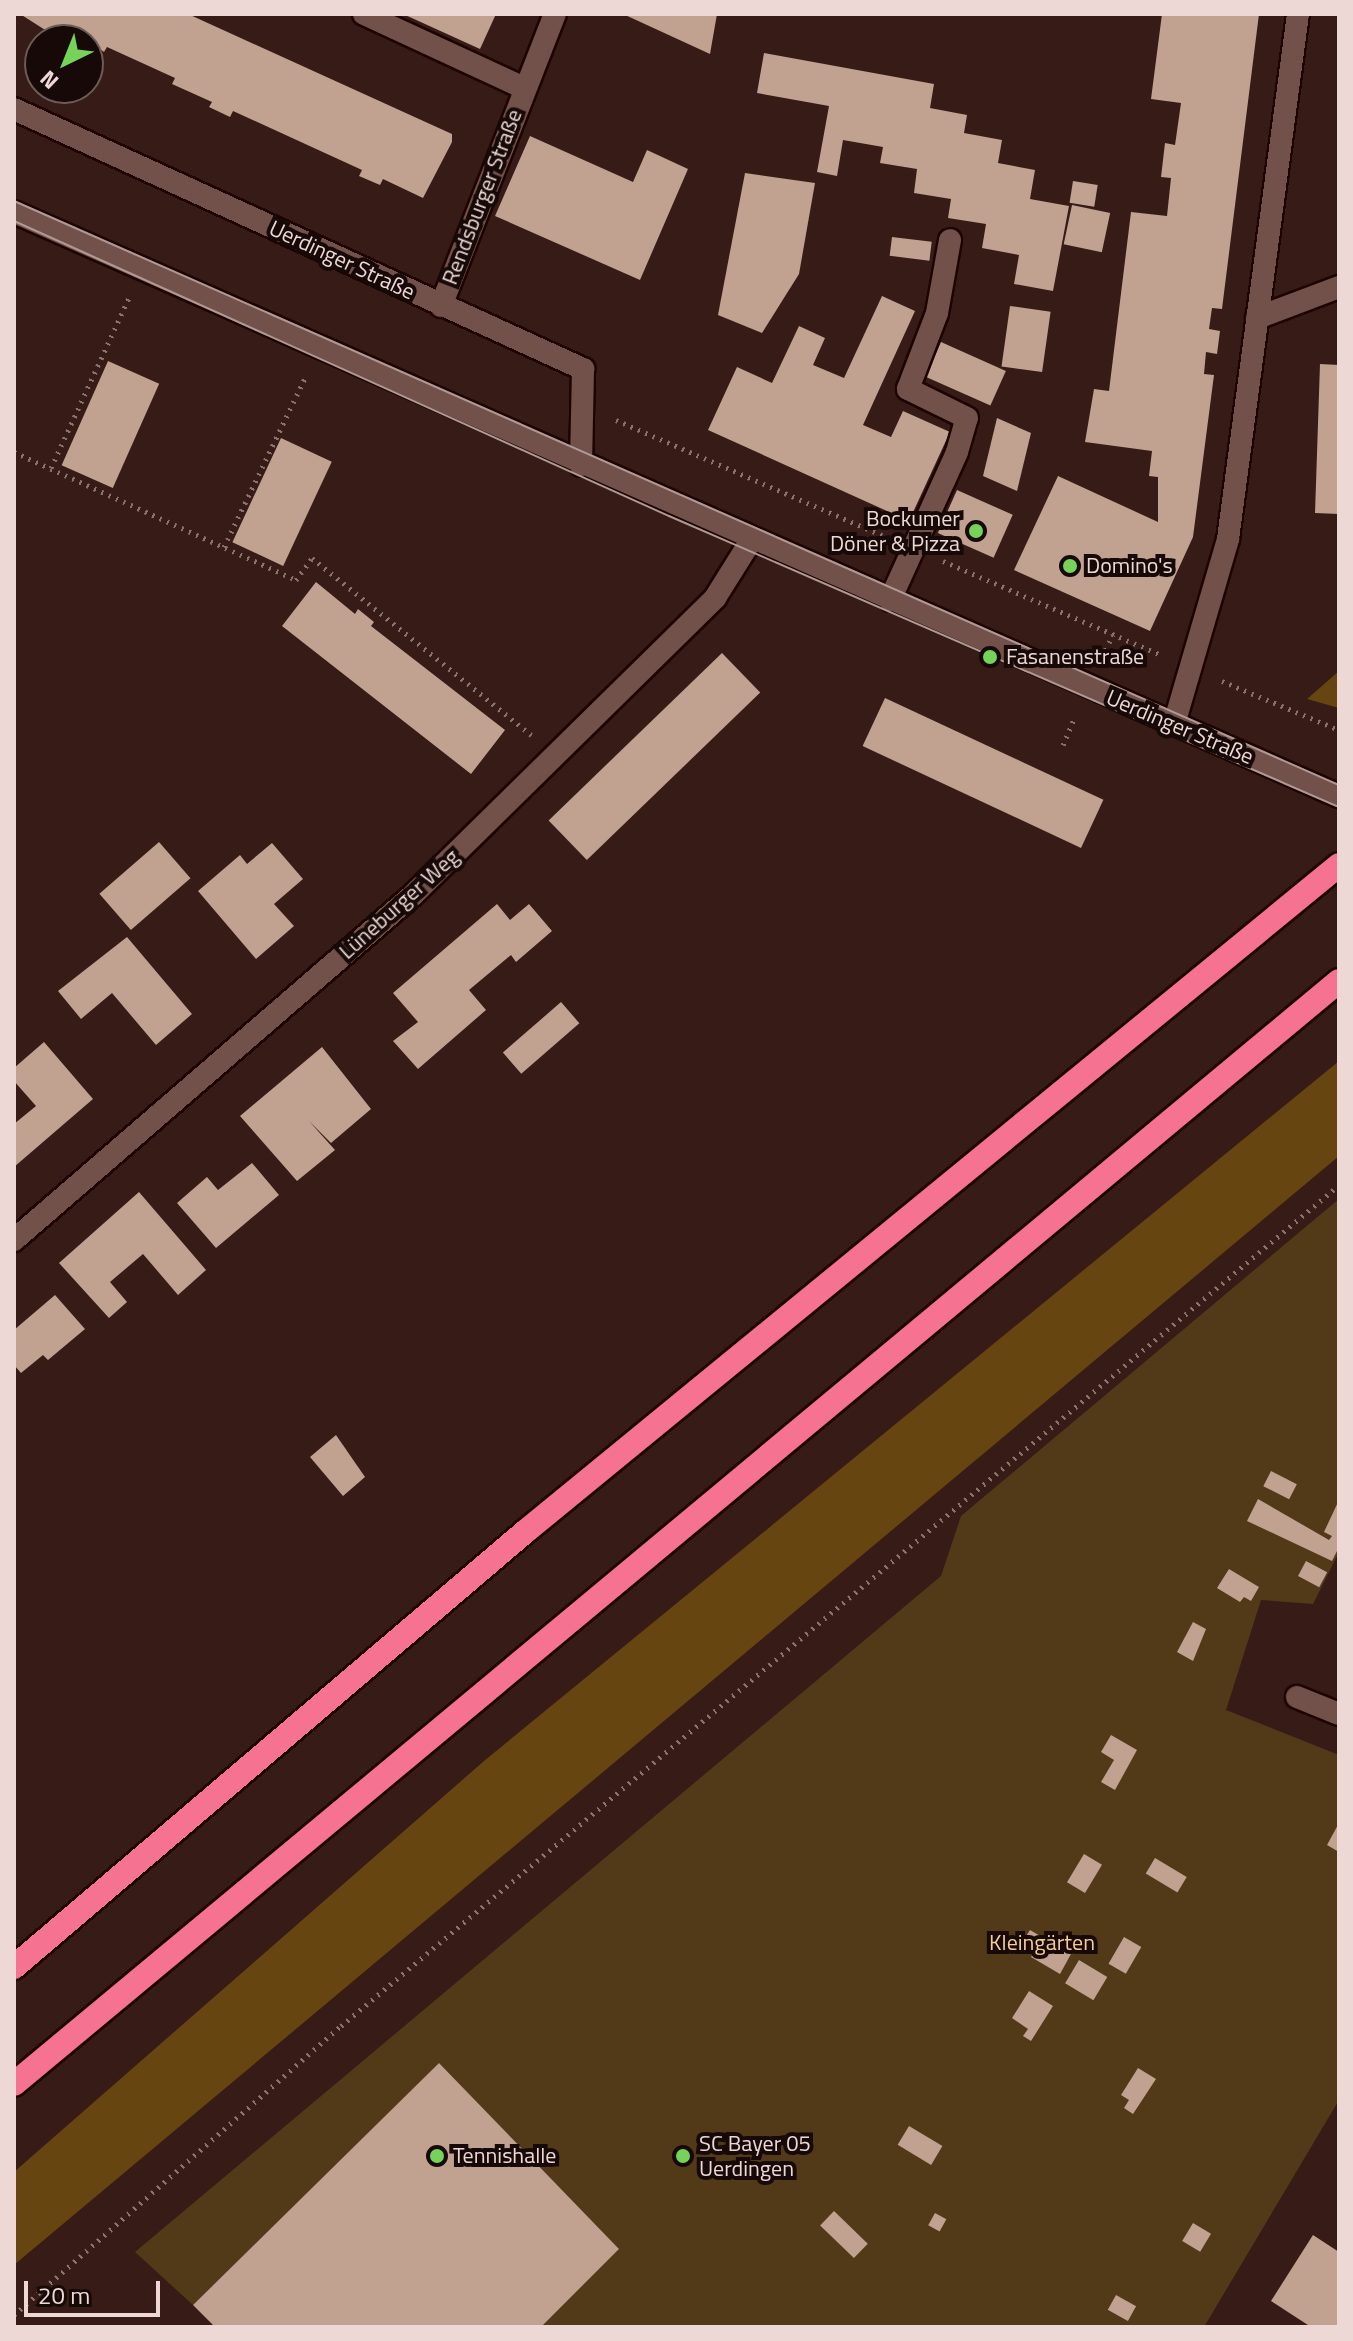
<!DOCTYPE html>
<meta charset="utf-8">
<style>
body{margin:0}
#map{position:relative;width:1353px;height:2341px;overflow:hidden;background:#371b16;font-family:"Titillium Web",sans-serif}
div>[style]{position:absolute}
.green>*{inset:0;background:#523a19}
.forest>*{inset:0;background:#664511}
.building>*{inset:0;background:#c1a18f;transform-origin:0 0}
.path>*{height:5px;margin-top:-2.5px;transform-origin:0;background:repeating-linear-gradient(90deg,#8a726e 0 2px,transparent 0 8px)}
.roads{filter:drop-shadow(2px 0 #1d0403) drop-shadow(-2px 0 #1d0403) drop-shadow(0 2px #1d0403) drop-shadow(0 -2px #1d0403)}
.service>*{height:22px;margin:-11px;padding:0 11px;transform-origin:11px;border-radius:11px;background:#72514b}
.minor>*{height:22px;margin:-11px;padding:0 11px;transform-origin:11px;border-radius:11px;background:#72514b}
.tertiary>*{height:22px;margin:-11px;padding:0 11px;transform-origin:11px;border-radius:11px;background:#72514b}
.motorway>*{height:24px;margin:-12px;padding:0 12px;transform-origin:12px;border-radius:12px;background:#f57290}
.tram>*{height:2px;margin:-1px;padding:0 1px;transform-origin:1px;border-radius:1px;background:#b09995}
.dots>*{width:22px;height:22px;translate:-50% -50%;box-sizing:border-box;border:4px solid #160907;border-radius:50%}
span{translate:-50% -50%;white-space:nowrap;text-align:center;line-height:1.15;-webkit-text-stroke:8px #160907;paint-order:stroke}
.street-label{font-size:22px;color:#edd8d5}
.poi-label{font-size:22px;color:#edd8d5}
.right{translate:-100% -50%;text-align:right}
.left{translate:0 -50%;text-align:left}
.park-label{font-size:22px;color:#f8cd94}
.frame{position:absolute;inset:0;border:16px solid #edd8d5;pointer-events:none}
.north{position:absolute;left:24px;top:24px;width:80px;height:80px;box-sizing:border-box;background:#160907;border:2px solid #6c5c59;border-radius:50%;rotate:223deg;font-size:22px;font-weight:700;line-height:32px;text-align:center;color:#edd8d5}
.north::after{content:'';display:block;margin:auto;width:28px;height:36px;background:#77d259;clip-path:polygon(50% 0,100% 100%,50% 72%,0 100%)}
.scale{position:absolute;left:24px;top:2281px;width:136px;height:36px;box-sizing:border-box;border:4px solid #edd8d5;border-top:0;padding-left:10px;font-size:24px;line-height:28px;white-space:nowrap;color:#edd8d5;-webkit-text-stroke:6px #160907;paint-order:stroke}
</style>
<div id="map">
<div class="green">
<i style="clip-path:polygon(1339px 1199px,1339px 1552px,1313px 1604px,1261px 1600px,1226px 1710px,1339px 1755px,1339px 2100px,1204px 2327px,541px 2327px,619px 2249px,439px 2063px,193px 2305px,135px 2252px,941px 1576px,961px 1516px)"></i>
</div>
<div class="forest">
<i style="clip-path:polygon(1339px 671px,1339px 708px,1307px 699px)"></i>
<i style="clip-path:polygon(1339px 1061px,1339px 1156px,14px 2265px,14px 2172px,484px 1761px)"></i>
</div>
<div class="building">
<i style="clip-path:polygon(20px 14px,188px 14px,452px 134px,452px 142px,423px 198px,383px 179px,380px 185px,359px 176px,362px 170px,233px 111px,230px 117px,209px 107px,212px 102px,172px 84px,175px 78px,107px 47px,104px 52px,88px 40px,63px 34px,61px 40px)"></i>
<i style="clip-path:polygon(403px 14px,496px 14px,480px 49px)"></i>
<i style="clip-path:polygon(623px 14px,717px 14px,710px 54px)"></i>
<i style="clip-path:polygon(1162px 14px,1259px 14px,1222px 309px,1212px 308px,1209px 329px,1220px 331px,1217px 354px,1206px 352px,1204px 374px,1214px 375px,1193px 537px,1150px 631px,1014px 570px,1058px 476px,1158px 522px,1158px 477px,1149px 476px,1152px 451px,1085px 442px,1094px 389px,1109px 391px,1131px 212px,1167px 216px,1171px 178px,1161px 177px,1165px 143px,1175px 145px,1181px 103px,1151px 99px)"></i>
<i style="clip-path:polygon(764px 53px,934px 84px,930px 108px,967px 115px,964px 133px,1002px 140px,998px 163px,1035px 170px,1030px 199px,1069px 206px,1053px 291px,1014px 284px,1019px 255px,982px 248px,986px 224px,948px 218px,951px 199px,914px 193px,917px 169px,880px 163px,883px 147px,843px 140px,837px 176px,817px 172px,829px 106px,757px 93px)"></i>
<i style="clip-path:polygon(530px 136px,633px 182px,647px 150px,688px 169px,640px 280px,495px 216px)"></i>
<i style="clip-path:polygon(745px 173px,815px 183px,799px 274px,762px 333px,718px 315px)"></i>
<i style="left:1073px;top:181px;width:25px;height:22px;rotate:9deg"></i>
<i style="left:1072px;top:205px;width:39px;height:40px;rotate:12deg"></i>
<i style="left:892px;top:237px;width:40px;height:19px;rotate:7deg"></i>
<i style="clip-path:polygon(882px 296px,915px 311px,863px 425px,891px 437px,903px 411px,950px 432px,909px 521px,708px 430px,737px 367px,772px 383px,799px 326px,825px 338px,813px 365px,844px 378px)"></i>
<i style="left:1010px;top:306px;width:41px;height:61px;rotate:8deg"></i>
<i style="left:941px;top:342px;width:71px;height:38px;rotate:24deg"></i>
<i style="left:108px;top:361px;width:56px;height:114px;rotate:24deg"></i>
<i style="clip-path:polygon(1320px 364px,1339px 365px,1339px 514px,1315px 513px)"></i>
<i style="clip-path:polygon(997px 418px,1031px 433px,1017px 491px,983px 476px)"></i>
<i style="left:281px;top:438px;width:56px;height:115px;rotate:25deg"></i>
<i style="left:957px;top:490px;width:61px;height:47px;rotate:24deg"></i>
<i style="clip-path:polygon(316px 582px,355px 614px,358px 609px,374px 622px,371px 626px,505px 730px,471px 774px,282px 626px)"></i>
<i style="left:722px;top:653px;width:55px;height:241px;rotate:46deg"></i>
<i style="left:885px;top:698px;width:241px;height:53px;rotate:25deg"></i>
<i style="left:159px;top:842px;width:48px;height:79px;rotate:49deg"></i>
<i style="clip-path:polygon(272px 843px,303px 879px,274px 904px,294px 926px,256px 959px,198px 891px,240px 855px,247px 864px)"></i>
<i style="clip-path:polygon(497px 904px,510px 920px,529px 904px,552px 931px,516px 962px,511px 955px,469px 990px,486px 1010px,418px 1069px,393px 1041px,418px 1022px,393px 993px)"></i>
<i style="clip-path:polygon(127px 937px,192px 1014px,156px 1045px,112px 993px,81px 1019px,58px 991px)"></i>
<i style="left:561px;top:1002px;width:28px;height:77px;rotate:49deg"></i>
<i style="clip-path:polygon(44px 1042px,93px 1099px,14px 1167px,14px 1124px,36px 1106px,14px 1081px,14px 1068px)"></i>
<i style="clip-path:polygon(322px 1047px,371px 1109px,331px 1143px,309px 1121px,335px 1150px,297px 1181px,240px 1116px)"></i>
<i style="clip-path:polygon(252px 1163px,279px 1195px,216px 1248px,177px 1203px,207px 1177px,218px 1190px)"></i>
<i style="clip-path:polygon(139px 1192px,206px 1270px,178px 1295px,143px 1254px,110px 1282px,127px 1302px,109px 1318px,59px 1263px)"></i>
<i style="clip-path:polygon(55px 1295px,85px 1329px,48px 1360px,43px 1355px,21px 1373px,14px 1365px,14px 1330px)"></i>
<i style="clip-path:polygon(336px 1435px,365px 1477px,343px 1496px,310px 1457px)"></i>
<i style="left:1271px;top:1471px;width:29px;height:17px;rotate:27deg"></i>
<i style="clip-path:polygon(1258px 1499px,1329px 1540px,1332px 1536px,1324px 1532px,1339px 1500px,1339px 1547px,1332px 1561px,1247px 1521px)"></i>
<i style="left:1306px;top:1561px;width:24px;height:17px;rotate:28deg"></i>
<i style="clip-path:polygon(1229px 1569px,1259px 1587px,1251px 1601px,1244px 1597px,1240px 1602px,1217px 1588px)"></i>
<i style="clip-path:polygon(1193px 1622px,1206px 1629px,1193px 1661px,1177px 1652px)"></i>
<i style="clip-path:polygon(1111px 1735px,1137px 1750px,1115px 1790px,1101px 1782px,1114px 1760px,1101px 1752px)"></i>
<i style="clip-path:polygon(1339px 1823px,1339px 1852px,1327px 1845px)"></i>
<i style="left:1084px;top:1854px;width:21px;height:33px;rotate:31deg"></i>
<i style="left:1155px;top:1858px;width:37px;height:18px;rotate:31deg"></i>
<i style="clip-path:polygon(1030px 1930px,1071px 1954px,1060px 1974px,1031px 1957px,1038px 1946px,1025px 1938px)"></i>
<i style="left:1124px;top:1937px;width:20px;height:31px;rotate:30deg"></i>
<i style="left:1079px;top:1960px;width:33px;height:27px;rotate:31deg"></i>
<i style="clip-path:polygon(1029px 1991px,1053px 2006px,1031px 2041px,1023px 2036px,1028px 2029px,1012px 2018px)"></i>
<i style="clip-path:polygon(439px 2063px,619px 2249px,541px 2327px,215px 2327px,193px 2305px)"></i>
<i style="clip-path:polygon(1138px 2068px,1156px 2079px,1133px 2114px,1124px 2108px,1129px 2100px,1121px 2095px)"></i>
<i style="left:909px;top:2126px;width:39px;height:22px;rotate:31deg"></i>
<i style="left:834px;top:2211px;width:47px;height:20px;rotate:44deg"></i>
<i style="left:935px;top:2213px;width:13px;height:14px;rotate:29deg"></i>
<i style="left:1193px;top:2223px;width:21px;height:21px;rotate:31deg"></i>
<i style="clip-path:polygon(1313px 2235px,1339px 2252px,1339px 2327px,1311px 2327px,1271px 2301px)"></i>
<i style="left:1116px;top:2295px;width:23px;height:17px;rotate:29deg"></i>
</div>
<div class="path">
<i style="left:616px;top:420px;width:290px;rotate:23.4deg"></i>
<i style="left:14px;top:452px;width:310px;rotate:24.4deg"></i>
<i style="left:296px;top:580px;width:27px;rotate:-54deg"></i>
<i style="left:312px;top:558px;width:282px;rotate:38.9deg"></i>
<i style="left:51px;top:468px;width:187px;rotate:-65.4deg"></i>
<i style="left:224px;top:547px;width:187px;rotate:-64.4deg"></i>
<i style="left:943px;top:561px;width:237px;rotate:23.3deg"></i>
<i style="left:1102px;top:657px;width:25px;rotate:-64deg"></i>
<i style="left:1222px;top:681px;width:127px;rotate:22.7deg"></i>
<i style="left:1063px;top:745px;width:30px;rotate:-67deg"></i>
<i style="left:14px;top:2315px;width:436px;rotate:-41.5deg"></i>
<i style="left:341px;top:2026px;width:1305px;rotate:-40.12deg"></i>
</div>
<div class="roads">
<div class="service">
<i style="left:364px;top:14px;width:176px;rotate:24.8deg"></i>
<i style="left:1257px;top:318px;width:88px;rotate:-20.7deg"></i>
<i style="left:890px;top:600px;width:162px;rotate:-65.6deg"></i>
<i style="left:957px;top:452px;width:35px;rotate:-74deg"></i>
<i style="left:967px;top:418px;width:66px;rotate:-153.8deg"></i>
<i style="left:908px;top:389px;width:81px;rotate:-69.1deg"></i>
<i style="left:937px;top:313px;width:74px;rotate:-79.9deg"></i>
</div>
<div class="minor">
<i style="left:14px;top:109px;width:626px;rotate:24.56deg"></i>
<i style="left:583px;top:369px;width:96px;rotate:91.2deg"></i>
<i style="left:441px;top:306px;width:313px;rotate:-68.7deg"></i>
<i style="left:1174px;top:724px;width:193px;rotate:-73.7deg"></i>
<i style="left:1228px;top:539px;width:530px;rotate:-82.41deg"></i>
<i style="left:14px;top:1240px;width:529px;rotate:-40.86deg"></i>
<i style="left:414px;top:894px;width:422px;rotate:-44.5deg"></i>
<i style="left:715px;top:598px;width:70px;rotate:-57.9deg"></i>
<i style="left:1297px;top:1697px;width:45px;rotate:22deg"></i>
</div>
<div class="tertiary">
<i style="left:14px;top:212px;width:1448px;rotate:23.79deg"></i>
</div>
<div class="motorway">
<i style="left:14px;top:1967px;width:672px;rotate:-40.42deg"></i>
<i style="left:526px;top:1531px;width:1051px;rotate:-39.32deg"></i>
<i style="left:14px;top:2084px;width:1724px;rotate:-39.78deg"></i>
</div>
</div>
<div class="tram">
<i style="left:14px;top:201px;width:1448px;rotate:23.79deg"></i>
<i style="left:14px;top:221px;width:718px;rotate:24.25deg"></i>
<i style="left:669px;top:516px;width:730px;rotate:23.48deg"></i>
</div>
<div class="dots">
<i style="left:976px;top:531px;background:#77d259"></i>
<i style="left:1070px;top:566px;background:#77d259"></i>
<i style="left:990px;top:657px;background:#77d259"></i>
<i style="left:437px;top:2156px;background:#77d259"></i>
<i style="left:683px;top:2156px;background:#77d259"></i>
</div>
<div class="street-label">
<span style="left:482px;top:197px;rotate:-69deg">Rendsburger Straße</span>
<span style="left:342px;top:260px;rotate:25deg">Uerdinger Straße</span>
<span style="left:1180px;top:727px;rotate:23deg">Uerdinger Straße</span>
<span style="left:399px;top:904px;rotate:-42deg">Lüneburger Weg</span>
</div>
<div class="poi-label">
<span class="right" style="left:960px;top:531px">Bockumer<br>Döner &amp; Pizza</span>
<span class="left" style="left:1086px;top:566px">Domino's</span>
<span class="left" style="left:1006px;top:657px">Fasanenstraße</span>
<span class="left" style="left:699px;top:2156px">SC Bayer 05<br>Uerdingen</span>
<span class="left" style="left:453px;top:2156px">Tennishalle</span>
</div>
<div class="park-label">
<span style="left:1042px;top:1943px">Kleingärten</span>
</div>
<div class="frame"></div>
<div class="north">N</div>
<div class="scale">20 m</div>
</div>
